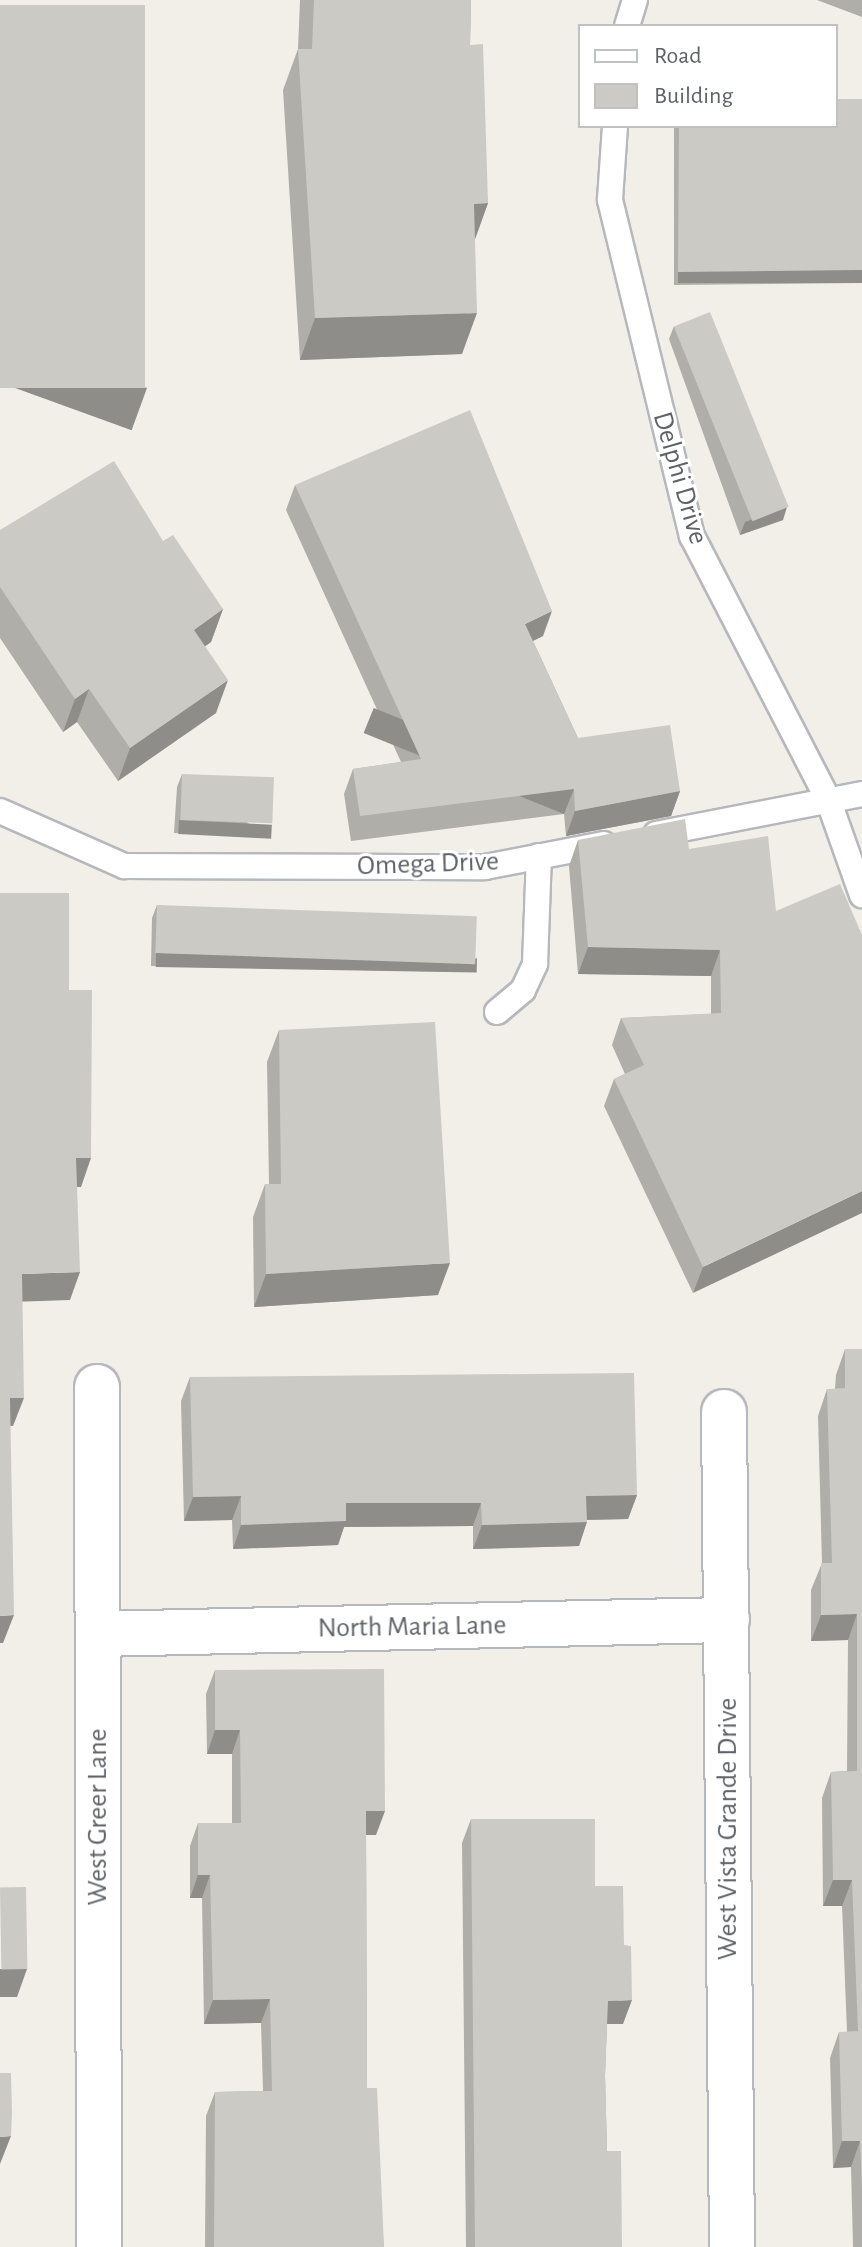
<!DOCTYPE html>
<style>
body{margin:0}
#map{position:relative;width:862px;height:2247px;overflow:hidden;background:#f1efe8;font-family:"Alegreya Sans",sans-serif}
div>[style]{position:absolute}
.roads{filter:drop-shadow(2px 0 #b5b8bc) drop-shadow(-2px 0 #b5b8bc) drop-shadow(0 2px #b5b8bc) drop-shadow(0 -2px #b5b8bc)}
.lane>*{height:24px;margin:-12px;padding:0 12px;transform-origin:12px;border-radius:12px;background:#fff}
.street>*{height:44px;margin:-22px;padding:0 22px;transform-origin:22px;border-radius:22px;background:#fff}
.wall>*{inset:0;background:#afaea9}
.shaded-wall>*{inset:0;background:#8f8d8a;transform-origin:0 0}
.building>*{inset:0;background:#cccac5;transform-origin:0 0}
span{translate:-50% -50%;white-space:nowrap;text-align:center;line-height:1.15;-webkit-text-stroke:6px #fff;paint-order:stroke}
.street-label{font-size:28px;color:#5f6368}
.legend{position:absolute;left:578px;top:24px;width:260px;height:104px;box-sizing:border-box;background:#fff;border:2px solid #bfc1c3;margin:0;padding:10px 14px;list-style:none;font-size:24px;color:#5f6368}
.legend li{display:flex;align-items:center;gap:16px;height:40px}
.legend b{width:40px;border:2px solid #bfc1c3}
</style>
<div id="map">
<div class="roads">
<div class="lane">
<i style="left:627px;top:26px;width:27px;rotate:-73deg"></i>
<i style="left:615px;top:126px;width:74px;rotate:93.9deg"></i>
<i style="left:610px;top:200px;width:346px;rotate:76.3deg"></i>
<i style="left:692px;top:536px;width:299px;rotate:62.7deg"></i>
<i style="left:829px;top:802px;width:99px;rotate:70.5deg"></i>
<i style="left:0;top:811px;width:136px;rotate:23.9deg"></i>
<i style="left:124px;top:866px;width:361px;rotate:0.2deg"></i>
<i style="left:485px;top:867px;width:121px;rotate:-10.9deg"></i>
<i style="left:656px;top:834px;width:210px;rotate:-11deg"></i>
<i style="left:497px;top:1012px;width:34px;rotate:-40deg"></i>
<i style="left:523px;top:990px;width:29px;rotate:-65deg"></i>
<i style="left:535px;top:964px;width:108px;rotate:-87.9deg"></i>
</div>
<div class="street">
<i style="left:97px;top:1387px;width:860px;rotate:89.87deg"></i>
<i style="left:724px;top:1412px;width:835px;rotate:89.45deg"></i>
<i style="left:98px;top:1634px;width:629px;rotate:-1.28deg"></i>
</div>
</div>
<div class="wall">
<i style="clip-path:polygon(300px 0,471px 0,470px 45px,488px 203px,475px 238px,462px 354px,300px 360px,283px 90px,298px 49px)"></i>
<i style="clip-path:polygon(817px 0,862px 0,862px 17px)"></i>
<i style="clip-path:polygon(862px 99px,862px 283px,674px 285px,674px 126px,836px 126px)"></i>
<i style="clip-path:polygon(674px 326px,783px 520px,740px 535px,669px 339px)"></i>
<i style="clip-path:polygon(295px 485px,543px 636px,533px 641px,578px 738px,680px 791px,671px 816px,566px 836px,564px 814px,351px 841px,344px 794px,353px 769px,401px 762px,286px 510px)"></i>
<i style="clip-path:polygon(0 530px,163px 541px,223px 609px,211px 642px,205px 646px,216px 713px,118px 781px,77px 722px,63px 732px,0 638px)"></i>
<i style="clip-path:polygon(182px 774px,268px 838px,174px 833px,177px 787px)"></i>
<i style="clip-path:polygon(578px 840px,689px 849px,776px 911px,862px 935px,693px 1293px,604px 1106px,614px 1079px,625px 1074px,612px 1045px,621px 1018px,711px 1014px,711px 976px,578px 974px,569px 866px)"></i>
<i style="clip-path:polygon(157px 905px,477px 959px,472px 972px,151px 966px,152px 918px)"></i>
<i style="clip-path:polygon(279px 1030px,438px 1295px,254px 1307px,253px 1217px,265px 1184px,269px 1184px,267px 1062px)"></i>
<i style="clip-path:polygon(845px 1349px,862px 1349px,862px 2247px,853px 2247px,851px 2167px,833px 2168px,830px 2058px,839px 2032px,847px 2032px,842px 1906px,823px 1906px,822px 1798px,831px 1772px,847px 1771px,848px 1640px,811px 1641px,811px 1590px,822px 1563px,818px 1416px,827px 1389px,835px 1389px,836px 1375px)"></i>
<i style="clip-path:polygon(190px 1377px,637px 1495px,628px 1519px,587px 1520px,579px 1546px,473px 1549px,473px 1526px,344px 1527px,338px 1545px,233px 1549px,232px 1520px,184px 1521px,181px 1401px)"></i>
<i style="clip-path:polygon(215px 1670px,376px 1835px,366px 1835px,367px 2088px,384px 2247px,205px 2247px,206px 2116px,215px 2092px,263px 2091px,261px 2023px,204px 2024px,202px 1898px,190px 1898px,190px 1846px,198px 1823px,232px 1823px,232px 1754px,207px 1754px,206px 1694px)"></i>
<i style="clip-path:polygon(471px 1819px,595px 1886px,623px 2024px,607px 2024px,605px 2075px,607px 2151px,622px 2247px,466px 2247px,462px 1843px)"></i>
</div>
<div class="shaded-wall">
<i style="clip-path:polygon(488px 203px,473px 245px,474px 204px)"></i>
<i style="left:862px;top:270px;width:13px;height:184px;rotate:90deg"></i>
<i style="clip-path:polygon(477px 313px,462px 354px,300px 360px,315px 318px)"></i>
<i style="left:147px;top:388px;width:45px;height:147px;rotate:110deg"></i>
<i style="clip-path:polygon(787px 507px,783px 520px,740px 535px,745px 522px)"></i>
<i style="clip-path:polygon(223px 609px,211px 642px,182px 663px,194px 630px)"></i>
<i style="clip-path:polygon(552px 611px,543px 636px,516px 649px,525px 624px)"></i>
<i style="clip-path:polygon(228px 680px,216px 713px,118px 781px,130px 748px)"></i>
<i style="clip-path:polygon(89px 689px,77px 722px,63px 732px,75px 699px)"></i>
<i style="left:574px;top:789px;width:27px;height:216px;rotate:112deg"></i>
<i style="clip-path:polygon(680px 791px,671px 816px,566px 836px,575px 811px)"></i>
<i style="left:179px;top:820px;width:93px;height:14px;rotate:3deg"></i>
<i style="clip-path:polygon(588px 947px,720px 950px,711px 976px,578px 974px)"></i>
<i style="left:156px;top:953px;width:321px;height:14px;rotate:1deg"></i>
<i style="clip-path:polygon(76px 1158px,91px 1158px,81px 1187px,66px 1187px)"></i>
<i style="clip-path:polygon(862px 1191px,862px 1213px,693px 1293px,703px 1267px)"></i>
<i style="clip-path:polygon(450px 1263px,438px 1295px,254px 1307px,266px 1274px)"></i>
<i style="clip-path:polygon(80px 1272px,70px 1300px,11px 1302px,22px 1274px)"></i>
<i style="clip-path:polygon(10px 1398px,24px 1398px,13px 1426px,0 1426px)"></i>
<i style="clip-path:polygon(637px 1495px,628px 1519px,578px 1520px,586px 1496px)"></i>
<i style="clip-path:polygon(241px 1496px,232px 1520px,184px 1521px,193px 1497px)"></i>
<i style="clip-path:polygon(346px 1503px,481px 1503px,473px 1526px,344px 1527px,338px 1545px,233px 1549px,241px 1525px)"></i>
<i style="clip-path:polygon(587px 1522px,579px 1546px,473px 1549px,482px 1525px)"></i>
<i style="clip-path:polygon(857px 1614px,848px 1640px,811px 1641px,821px 1615px)"></i>
<i style="clip-path:polygon(14px 1615px,3px 1643px,0 1643px,0 1616px)"></i>
<i style="clip-path:polygon(215px 1730px,240px 1730px,232px 1754px,207px 1754px)"></i>
<i style="clip-path:polygon(366px 1811px,385px 1811px,376px 1835px,358px 1835px)"></i>
<i style="clip-path:polygon(198px 1875px,210px 1875px,202px 1898px,190px 1898px)"></i>
<i style="clip-path:polygon(833px 1880px,852px 1880px,842px 1906px,823px 1906px)"></i>
<i style="clip-path:polygon(0 1969px,27px 1969px,17px 1997px,0 1997px)"></i>
<i style="clip-path:polygon(270px 1999px,261px 2023px,204px 2024px,213px 2000px)"></i>
<i style="clip-path:polygon(632px 2000px,623px 2024px,599px 2024px,608px 2001px)"></i>
<i style="clip-path:polygon(11px 2136px,0 2164px,0 2137px)"></i>
<i style="clip-path:polygon(842px 2141px,860px 2141px,851px 2167px,833px 2168px)"></i>
</div>
<div class="building">
<i style="clip-path:polygon(314px 0,471px 0,470px 45px,483px 44px,488px 203px,474px 204px,477px 313px,315px 318px,298px 49px,312px 49px)"></i>
<i style="left:145px;top:5px;width:383px;height:145px;rotate:90deg"></i>
<i style="clip-path:polygon(836px 99px,862px 99px,862px 270px,678px 272px,679px 126px,836px 126px)"></i>
<i style="left:710px;top:312px;width:210px;height:39px;rotate:68deg"></i>
<i style="clip-path:polygon(470px 410px,552px 611px,525px 624px,578px 738px,670px 725px,680px 791px,575px 811px,574px 789px,360px 816px,353px 769px,421px 759px,295px 485px)"></i>
<i style="clip-path:polygon(114px 461px,163px 541px,173px 535px,223px 609px,194px 630px,228px 680px,130px 748px,89px 689px,75px 699px,0 587px,0 530px)"></i>
<i style="left:182px;top:774px;width:92px;height:46px;rotate:2deg"></i>
<i style="clip-path:polygon(685px 819px,689px 849px,768px 836px,776px 911px,840px 884px,862px 935px,862px 1191px,703px 1267px,614px 1079px,644px 1065px,621px 1018px,721px 1013px,720px 950px,588px 947px,578px 840px)"></i>
<i style="clip-path:polygon(0 893px,69px 893px,69px 990px,92px 990px,91px 1158px,76px 1158px,80px 1272px,22px 1274px,24px 1398px,10px 1398px,14px 1615px,0 1616px)"></i>
<i style="left:157px;top:905px;width:320px;height:48px;rotate:2deg"></i>
<i style="clip-path:polygon(435px 1022px,450px 1263px,266px 1274px,265px 1184px,281px 1184px,279px 1030px)"></i>
<i style="clip-path:polygon(845px 1349px,862px 1349px,862px 2190px,860px 2141px,842px 2141px,839px 2032px,858px 2031px,852px 1880px,833px 1880px,831px 1772px,857px 1771px,857px 1614px,821px 1615px,821px 1563px,832px 1563px,827px 1389px,845px 1388px)"></i>
<i style="clip-path:polygon(634px 1373px,637px 1495px,586px 1496px,587px 1522px,482px 1525px,481px 1503px,346px 1503px,346px 1521px,241px 1525px,241px 1496px,193px 1497px,190px 1377px)"></i>
<i style="clip-path:polygon(384px 1669px,385px 1811px,366px 1811px,367px 2088px,377px 2088px,384px 2247px,214px 2247px,215px 2092px,272px 2091px,270px 1999px,213px 2000px,210px 1875px,198px 1875px,198px 1823px,241px 1823px,240px 1730px,215px 1730px,215px 1670px)"></i>
<i style="clip-path:polygon(471px 1819px,595px 1819px,595px 1886px,623px 1886px,624px 1945px,631px 1946px,632px 2000px,608px 2001px,605px 2075px,607px 2151px,621px 2151px,622px 2247px,475px 2247px)"></i>
<i style="left:26px;top:1887px;width:82px;height:26px;rotate:89deg"></i>
<i style="clip-path:polygon(0 2073px,11px 2073px,12px 2113px,11px 2136px,0 2137px)"></i>
</div>
<div class="street-label">
<span style="left:680px;top:478px;rotate:74deg">Delphi Drive</span>
<span style="left:428px;top:864px;rotate:-2deg">Omega Drive</span>
<span style="left:412px;top:1627px;rotate:-1deg">North Maria Lane</span>
<span style="left:98px;top:1817px;rotate:-90deg">West Greer Lane</span>
<span style="left:728px;top:1829px;rotate:-90deg">West Vista Grande Drive</span>
</div>
<ul class="legend">
<li><b style="height:10px;background:#fff"></b>Road</li>
<li><b style="height:22px;background:#cccac5"></b>Building</li>
</ul>
</div>
